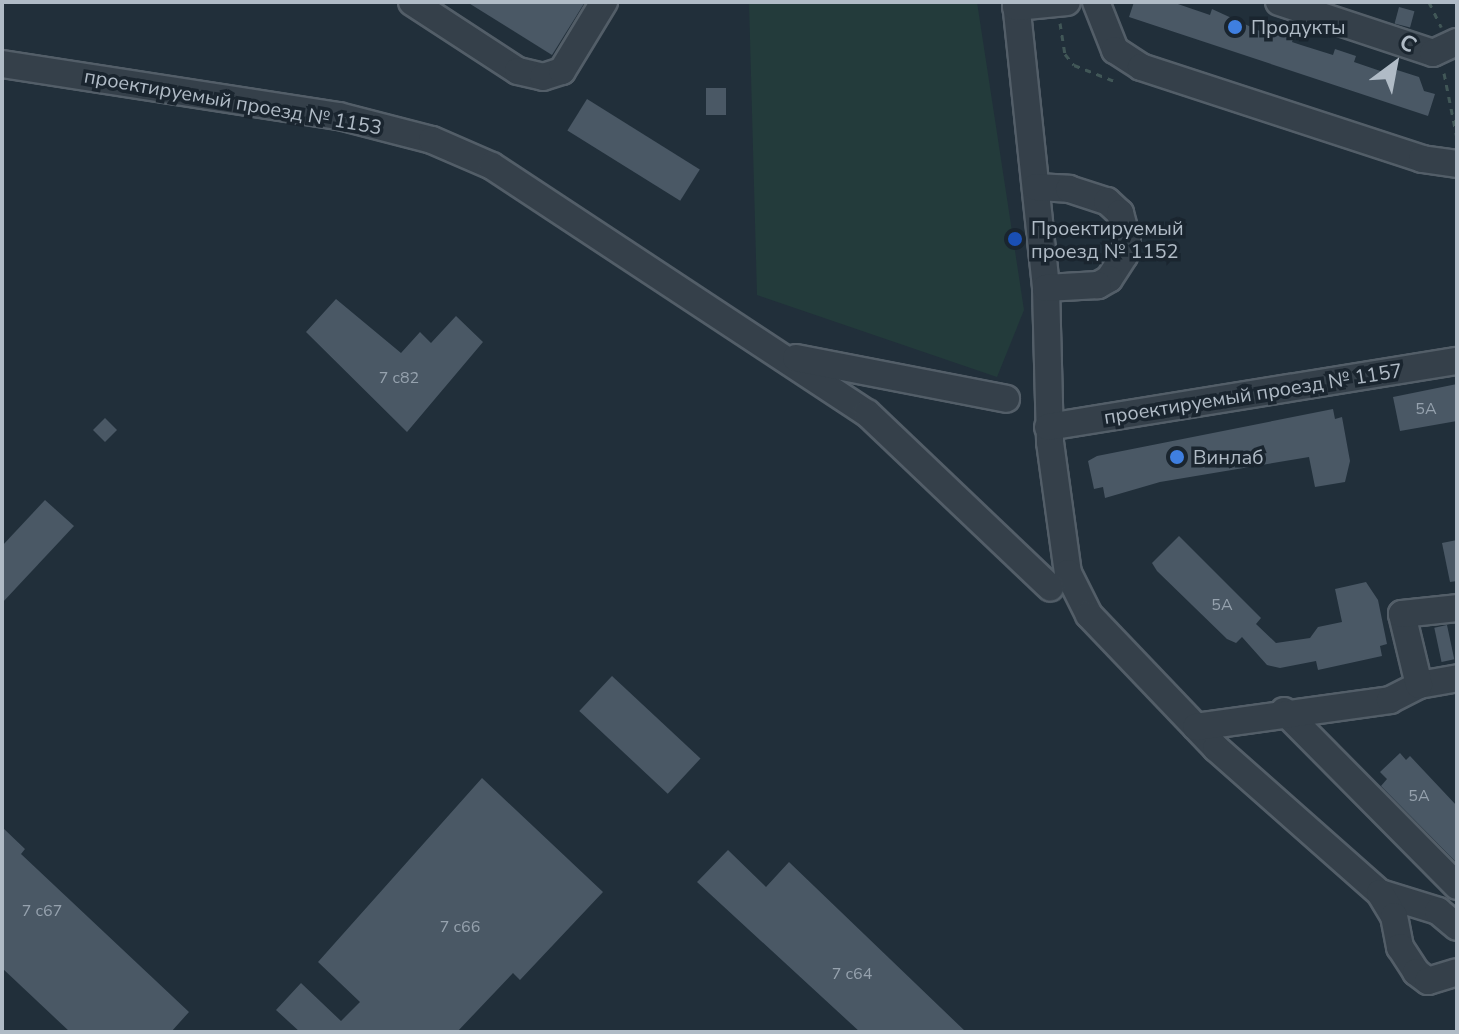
<!DOCTYPE html>
<meta charset="utf-8">
<style>
body{margin:0}
#map{position:relative;width:1459px;height:1034px;overflow:hidden;background:#212f3a;font-family:"Nunito Sans",sans-serif}
div>[style]{position:absolute}
.green>*{inset:0;background:#233b3b}
.building>*{inset:0;background:#4a5865;transform-origin:0 0}
.path>*{height:3px;margin-top:-1.5px;transform-origin:0;background:repeating-linear-gradient(90deg,#415757 0 6px,transparent 0 12px)}
.roads{filter:drop-shadow(2px 0 #535e68) drop-shadow(-2px 0 #535e68) drop-shadow(0 2px #535e68) drop-shadow(0 -2px #535e68)}
.minor>*{height:26px;margin:-13px;padding:0 13px;transform-origin:13px;border-radius:13px;background:#35404a}
.dots>*{width:22px;height:22px;translate:-50% -50%;box-sizing:border-box;border:4px solid #1a252f;border-radius:50%}
span{translate:-50% -50%;white-space:nowrap;text-align:center;line-height:1.15;-webkit-text-stroke:7px #1a252f;paint-order:stroke}
.number-label{font-size:16px;color:#96a2ae}
.number-label span{-webkit-text-stroke-width:0}
.poi-label{font-size:20px;color:#b0bbc6}
.left{translate:0 -50%;text-align:left}
.street-label{font-size:20px;color:#b0bbc6}
.frame{position:absolute;inset:0;border:4px solid #b0bbc6;pointer-events:none}
.north{position:absolute;left:1355px;top:24px;width:80px;height:80px;-webkit-text-stroke:6px #1a252f;paint-order:stroke;rotate:32deg;font-size:22px;font-weight:700;line-height:32px;text-align:center;color:#b0bbc6}
.north::after{content:'';display:block;margin:auto;width:28px;height:36px;background:#b0bbc6;clip-path:polygon(50% 0,100% 100%,50% 72%,0 100%)}
</style>
<div id="map">
<div class="green">
<i style="clip-path:polygon(749px 2px,977px 2px,1024px 310px,997px 377px,757px 295px)"></i>
</div>
<div class="building">
<i style="clip-path:polygon(467px 2px,585px 2px,552px 55px)"></i>
<i style="clip-path:polygon(1134px 2px,1172px 2px,1210px 15px,1212px 9px,1262px 32px,1271px 35px,1273px 29px,1294px 36px,1292px 42px,1301px 45px,1333px 55px,1335px 49px,1356px 56px,1354px 62px,1395px 76px,1397px 70px,1419px 77px,1424px 91px,1435px 94px,1428px 116px,1129px 17px)"></i>
<i style="left:1399px;top:7px;width:16px;height:17px;rotate:15deg"></i>
<i style="left:706px;top:88px;width:20px;height:27px"></i>
<i style="left:587px;top:99px;width:133px;height:37px;rotate:32deg"></i>
<i style="clip-path:polygon(336px 299px,401px 353px,420px 332px,431px 343px,456px 316px,483px 342px,407px 432px,306px 332px)"></i>
<i style="clip-path:polygon(1457px 384px,1457px 421px,1400px 431px,1393px 397px)"></i>
<i style="clip-path:polygon(1333px 409px,1335px 419px,1342px 417px,1350px 461px,1345px 482px,1315px 487px,1309px 457px,1160px 482px,1105px 498px,1103px 487px,1094px 489px,1088px 461px,1097px 456px)"></i>
<i style="left:105px;top:418px;width:17px;height:17px;rotate:45deg"></i>
<i style="clip-path:polygon(45px 500px,74px 526px,2px 603px,2px 546px)"></i>
<i style="clip-path:polygon(1179px 536px,1261px 618px,1256px 624px,1276px 643px,1310px 638px,1318px 627px,1342px 622px,1335px 589px,1366px 582px,1378px 600px,1387px 644px,1380px 646px,1382px 656px,1318px 670px,1316px 661px,1280px 668px,1267px 665px,1242px 637px,1236px 643px,1227px 639px,1157px 571px,1152px 563px)"></i>
<i style="clip-path:polygon(1457px 540px,1457px 581px,1450px 582px,1442px 543px)"></i>
<i style="left:1447px;top:625px;width:35px;height:13px;rotate:78deg"></i>
<i style="left:612px;top:676px;width:121px;height:48px;rotate:43deg"></i>
<i style="clip-path:polygon(1400px 753px,1406px 760px,1410px 756px,1457px 806px,1457px 863px,1381px 786px,1387px 779px,1380px 772px)"></i>
<i style="clip-path:polygon(482px 778px,603px 892px,520px 980px,513px 973px,457px 1032px,300px 1032px,276px 1010px,301px 983px,341px 1021px,360px 1002px,318px 962px)"></i>
<i style="clip-path:polygon(2px 827px,25px 849px,21px 854px,189px 1012px,171px 1032px,70px 1032px,2px 968px)"></i>
<i style="clip-path:polygon(728px 850px,766px 887px,789px 862px,966px 1032px,860px 1032px,697px 882px)"></i>
</div>
<div class="path">
<i style="left:1429px;top:2px;width:28px;rotate:64deg"></i>
<i style="left:1060px;top:23px;width:31px;rotate:81deg"></i>
<i style="left:1065px;top:54px;width:14px;rotate:51deg"></i>
<i style="left:1074px;top:65px;width:43px;rotate:21.8deg"></i>
<i style="left:1444px;top:73px;width:66px;rotate:78.7deg"></i>
</div>
<div class="roads">
<div class="minor">
<i style="left:412px;top:2px;width:126px;rotate:33.1deg"></i>
<i style="left:518px;top:71px;width:26px;rotate:13deg"></i>
<i style="left:543px;top:77px;width:20px;rotate:-18deg"></i>
<i style="left:562px;top:71px;width:81px;rotate:-58.7deg"></i>
<i style="left:1016px;top:2px;width:288px;rotate:84deg"></i>
<i style="left:1046px;top:288px;width:154px;rotate:88.5deg"></i>
<i style="left:1050px;top:442px;width:132px;rotate:82.2deg"></i>
<i style="left:1068px;top:573px;width:47px;rotate:63.4deg"></i>
<i style="left:1089px;top:615px;width:184px;rotate:46.3deg"></i>
<i style="left:1216px;top:748px;width:219px;rotate:41.5deg"></i>
<i style="left:1380px;top:893px;width:61px;rotate:17.2deg"></i>
<i style="left:1438px;top:911px;width:25px;rotate:40deg"></i>
<i style="left:1096px;top:2px;width:52px;rotate:68.4deg"></i>
<i style="left:1115px;top:50px;width:31px;rotate:33deg"></i>
<i style="left:1141px;top:67px;width:296px;rotate:18.1deg"></i>
<i style="left:1422px;top:159px;width:35px;rotate:8deg"></i>
<i style="left:1279px;top:2px;width:162px;rotate:18.3deg"></i>
<i style="left:1433px;top:53px;width:26px;rotate:-25deg"></i>
<i style="left:1016px;top:7px;width:51px;rotate:-5.6deg"></i>
<i style="left:2px;top:64px;width:341px;rotate:8.8deg"></i>
<i style="left:339px;top:116px;width:96px;rotate:14.5deg"></i>
<i style="left:432px;top:140px;width:65px;rotate:23.4deg"></i>
<i style="left:492px;top:166px;width:449px;rotate:33.4deg"></i>
<i style="left:867px;top:413px;width:253px;rotate:43.6deg"></i>
<i style="left:1036px;top:187px;width:33px;rotate:3deg"></i>
<i style="left:1069px;top:189px;width:40px;rotate:18deg"></i>
<i style="left:1107px;top:201px;width:18px;rotate:43deg"></i>
<i style="left:1120px;top:213px;width:27px;rotate:75deg"></i>
<i style="left:1127px;top:239px;width:17px;rotate:100deg"></i>
<i style="left:1124px;top:256px;width:27px;rotate:123deg"></i>
<i style="left:1109px;top:279px;width:13px;rotate:151deg"></i>
<i style="left:1098px;top:285px;width:52px;rotate:176.7deg"></i>
<i style="left:796px;top:358px;width:214px;rotate:11deg"></i>
<i style="left:1048px;top:427px;width:414px;rotate:-9.2deg"></i>
<i style="left:1419px;top:685px;width:39px;rotate:-10deg"></i>
<i style="left:1284px;top:711px;width:246px;rotate:45.3deg"></i>
<i style="left:1196px;top:727px;width:196px;rotate:-7.9deg"></i>
<i style="left:1390px;top:700px;width:33px;rotate:-27deg"></i>
<i style="left:1419px;top:685px;width:73px;rotate:-103.5deg"></i>
<i style="left:1402px;top:614px;width:55px;rotate:-6.2deg"></i>
<i style="left:1380px;top:893px;width:27px;rotate:59deg"></i>
<i style="left:1394px;top:916px;width:32px;rotate:79deg"></i>
<i style="left:1400px;top:947px;width:30px;rotate:57deg"></i>
<i style="left:1416px;top:972px;width:15px;rotate:37deg"></i>
<i style="left:1428px;top:981px;width:30px;rotate:-17deg"></i>
</div>
</div>
<div class="dots">
<i style="left:1235px;top:27px;background:#3f7fe0"></i>
<i style="left:1015px;top:239px;background:#1a4fb4"></i>
<i style="left:1177px;top:457px;background:#3f7fe0"></i>
</div>
<div class="number-label">
<span style="left:399px;top:378px">7 c82</span>
<span style="left:1426px;top:409px">5А</span>
<span style="left:1222px;top:605px">5А</span>
<span style="left:1419px;top:796px">5А</span>
<span style="left:42px;top:911px">7 с67</span>
<span style="left:460px;top:927px">7 с66</span>
<span style="left:852px;top:974px">7 с64</span>
</div>
<div class="poi-label">
<span class="left" style="left:1251px;top:27px">Продукты</span>
<span class="left" style="left:1031px;top:240px">Проектируемый<br>проезд № 1152</span>
<span class="left" style="left:1193px;top:457px">Винлаб</span>
</div>
<div class="street-label">
<span style="left:233px;top:102px;rotate:10deg">проектируемый проезд № 1153</span>
<span style="left:1253px;top:394px;rotate:-9deg">проектируемый проезд № 1157</span>
</div>
<div class="frame"></div>
<div class="north">С</div>
</div>
